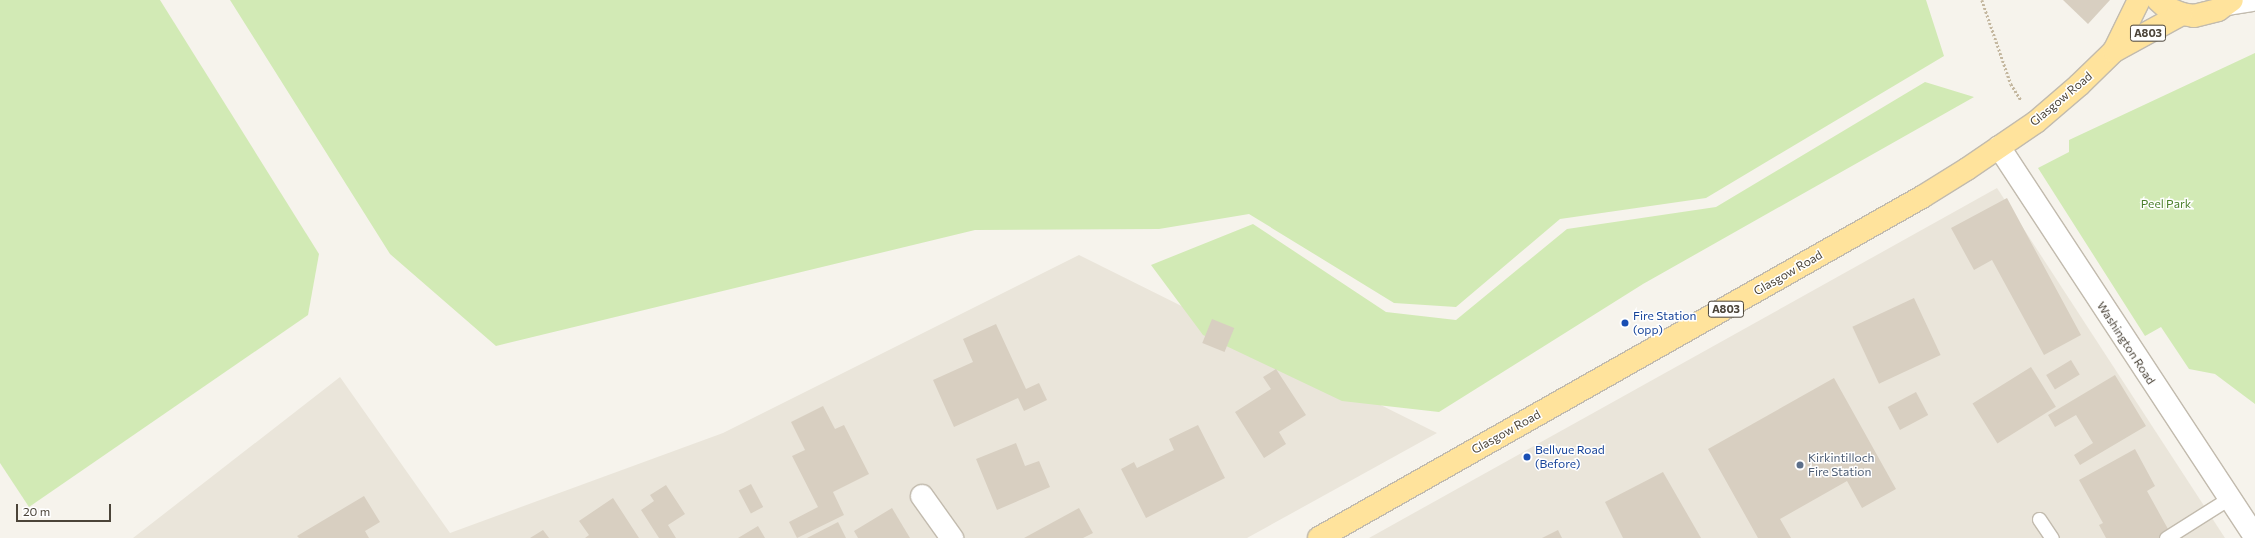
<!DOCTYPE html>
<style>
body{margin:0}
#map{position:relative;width:2255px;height:538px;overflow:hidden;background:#f6f3ec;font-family:Commissioner,sans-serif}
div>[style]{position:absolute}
.residential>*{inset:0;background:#eae5da}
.green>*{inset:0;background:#d2eab5}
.building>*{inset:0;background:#d8cfc1;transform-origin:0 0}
.path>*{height:2.5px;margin-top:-1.25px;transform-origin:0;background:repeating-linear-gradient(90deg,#c4b79f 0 2px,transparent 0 4px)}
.roads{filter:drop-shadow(1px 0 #c2bbae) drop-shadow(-1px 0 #c2bbae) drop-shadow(0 1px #c2bbae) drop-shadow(0 -1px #c2bbae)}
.lane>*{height:13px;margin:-6.5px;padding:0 6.5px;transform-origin:6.5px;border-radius:6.5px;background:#fff}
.street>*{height:22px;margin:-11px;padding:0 11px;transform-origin:11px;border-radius:11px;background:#fff}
.primary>*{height:22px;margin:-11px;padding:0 11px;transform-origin:11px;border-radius:11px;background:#ffe39c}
.dots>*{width:11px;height:11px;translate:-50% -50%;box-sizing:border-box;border:2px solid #fff;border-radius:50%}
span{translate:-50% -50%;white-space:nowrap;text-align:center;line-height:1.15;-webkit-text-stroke:3px #fff;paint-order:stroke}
.shield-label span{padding:1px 3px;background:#fff;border:1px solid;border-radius:3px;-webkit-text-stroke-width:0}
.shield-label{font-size:11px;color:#4b4439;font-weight:700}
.street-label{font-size:12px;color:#4b4439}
.park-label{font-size:12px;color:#4a7f2a}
.transit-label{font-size:12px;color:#164399}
.left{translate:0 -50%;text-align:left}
.service-label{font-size:12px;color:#4e5e75}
.scale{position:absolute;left:16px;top:504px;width:95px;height:18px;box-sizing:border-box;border:2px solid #4b4439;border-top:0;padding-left:5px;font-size:12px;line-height:14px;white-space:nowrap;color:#4b4439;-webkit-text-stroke:3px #fff;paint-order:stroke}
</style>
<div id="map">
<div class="residential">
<i style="clip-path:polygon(1997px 188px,2225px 538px,1369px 538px)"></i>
<i style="clip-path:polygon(1079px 255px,1437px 433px,1247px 538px,133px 538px,340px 377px,450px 533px,723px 433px)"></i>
</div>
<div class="green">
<i style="clip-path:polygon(0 0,160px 0,319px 254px,308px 315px,29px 507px,0 463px)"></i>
<i style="clip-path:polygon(230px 0,1926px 0,1944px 56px,1706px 198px,1560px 219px,1456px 307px,1394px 303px,1249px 214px,1159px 229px,975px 230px,496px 346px,390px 254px)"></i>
<i style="clip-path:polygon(2255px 53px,2255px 404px,2215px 374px,2189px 369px,2161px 327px,2145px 336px,2038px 168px,2069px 152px,2069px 140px)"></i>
<i style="clip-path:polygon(1925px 82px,1974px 97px,1643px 284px,1439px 412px,1342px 401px,1203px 335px,1151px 265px,1253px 224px,1386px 312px,1456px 320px,1567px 229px,1716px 207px)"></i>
</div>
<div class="building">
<i style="clip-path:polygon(2063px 0,2110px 0,2088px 24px)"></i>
<i style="clip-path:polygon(2007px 198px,2081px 335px,2044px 355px,1992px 260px,1974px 270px,1951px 228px)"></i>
<i style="left:1914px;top:298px;width:63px;height:68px;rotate:65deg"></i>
<i style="left:1212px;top:319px;width:24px;height:26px;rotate:22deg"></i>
<i style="clip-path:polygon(996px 324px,1026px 389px,1039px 383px,1047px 400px,1024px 411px,1018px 398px,954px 427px,933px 380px,973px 362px,963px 339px)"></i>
<i style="left:2071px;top:360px;width:17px;height:29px;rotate:59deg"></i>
<i style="left:2031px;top:367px;width:47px;height:69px;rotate:58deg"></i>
<i style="clip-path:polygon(1276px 369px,1306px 415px,1279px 432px,1286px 444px,1264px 458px,1235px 412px,1271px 389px,1263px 377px)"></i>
<i style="clip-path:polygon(2115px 375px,2146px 426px,2080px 465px,2074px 455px,2093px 443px,2076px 415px,2055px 427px,2048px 415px)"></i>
<i style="clip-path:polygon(1834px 378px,1896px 489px,1862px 508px,1847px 481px,1780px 519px,1791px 538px,1758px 538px,1708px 449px)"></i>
<i style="left:1916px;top:392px;width:26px;height:32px;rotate:62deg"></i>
<i style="clip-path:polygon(823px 406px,835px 429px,844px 425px,869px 474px,833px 492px,844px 515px,797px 538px,789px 522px,818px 507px,792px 456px,805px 450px,791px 422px)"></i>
<i style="clip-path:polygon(1198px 425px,1225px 478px,1146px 518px,1121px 469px,1134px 462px,1137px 468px,1174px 450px,1169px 439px)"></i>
<i style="clip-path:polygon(1016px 443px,1025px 466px,1039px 461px,1050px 487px,997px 510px,976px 459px)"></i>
<i style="clip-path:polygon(2135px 449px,2155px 486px,2147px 491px,2173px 538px,2106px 538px,2099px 525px,2103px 523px,2079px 480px)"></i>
<i style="clip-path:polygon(1663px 472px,1701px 538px,1623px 538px,1605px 502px)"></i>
<i style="left:751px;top:484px;width:26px;height:14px;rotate:62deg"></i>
<i style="clip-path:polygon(666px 485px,685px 514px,668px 525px,676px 538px,659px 538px,641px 510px,654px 501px,650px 495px)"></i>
<i style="clip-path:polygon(364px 496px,380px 522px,365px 531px,369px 538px,299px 538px,297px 536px)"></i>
<i style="clip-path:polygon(613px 498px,639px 538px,585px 538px,589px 535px,579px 521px)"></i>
<i style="clip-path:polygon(892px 508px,910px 538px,858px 538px,854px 531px)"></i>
<i style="clip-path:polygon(1079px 508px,1093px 533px,1083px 538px,1024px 538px)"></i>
<i style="clip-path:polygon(838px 522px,846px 538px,807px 538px)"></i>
<i style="clip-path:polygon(758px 526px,765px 538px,738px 538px)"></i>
<i style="clip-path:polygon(543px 530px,549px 538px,530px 538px)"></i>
<i style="clip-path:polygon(1558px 530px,1562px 538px,1542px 538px)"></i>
</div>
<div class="path">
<i style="left:1982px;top:0;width:89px;rotate:71deg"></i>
<i style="left:2011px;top:84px;width:19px;rotate:58deg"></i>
</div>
<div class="roads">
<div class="lane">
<i style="left:2039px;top:519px;width:23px;rotate:56deg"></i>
<i style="left:2166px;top:538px;width:73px;rotate:-32.2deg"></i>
</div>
<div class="street">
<i style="left:2228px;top:4px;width:24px;rotate:-9deg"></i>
<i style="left:1999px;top:147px;width:467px;rotate:56.7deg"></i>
<i style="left:922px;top:496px;width:52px;rotate:54.5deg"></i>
</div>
<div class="primary">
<i style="left:2158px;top:0;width:12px;rotate:42deg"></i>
<i style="left:2167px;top:8px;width:16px;rotate:22deg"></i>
<i style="left:2182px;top:14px;width:12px;rotate:9deg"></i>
<i style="left:2194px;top:16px;width:25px;rotate:-14deg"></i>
<i style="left:2218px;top:10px;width:17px;rotate:-36deg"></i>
<i style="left:2114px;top:51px;width:57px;rotate:-63.9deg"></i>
<i style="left:1319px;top:538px;width:693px;rotate:-29.49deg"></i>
<i style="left:1922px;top:197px;width:53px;rotate:-31.9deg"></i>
<i style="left:1967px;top:169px;width:83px;rotate:-34.3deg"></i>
<i style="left:2036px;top:122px;width:57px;rotate:-40.7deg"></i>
<i style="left:2079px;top:85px;width:49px;rotate:-44.2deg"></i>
<i style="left:2114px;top:51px;width:77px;rotate:-28.6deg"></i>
</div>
</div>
<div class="dots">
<i style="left:1625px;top:323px;background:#1a4fb4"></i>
<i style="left:1527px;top:457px;background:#1a4fb4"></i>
<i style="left:1800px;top:465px;background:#5c6f8a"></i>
</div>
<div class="shield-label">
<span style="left:2148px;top:33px">A803</span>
<span style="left:1726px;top:309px">A803</span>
</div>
<div class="street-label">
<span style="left:2061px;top:99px;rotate:-40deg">Glasgow Road</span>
<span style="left:1788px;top:273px;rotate:-30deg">Glasgow Road</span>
<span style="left:2126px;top:343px;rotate:57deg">Washington Road</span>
<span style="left:1506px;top:432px;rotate:-29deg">Glasgow Road</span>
</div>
<div class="park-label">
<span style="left:2166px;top:204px">Peel Park</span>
</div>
<div class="transit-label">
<span class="left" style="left:1633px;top:323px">Fire Station<br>(opp)</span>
<span class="left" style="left:1535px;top:457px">Bellvue Road<br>(Before)</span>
</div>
<div class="service-label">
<span class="left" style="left:1808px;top:465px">Kirkintilloch<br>Fire Station</span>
</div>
<div class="scale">20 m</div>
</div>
